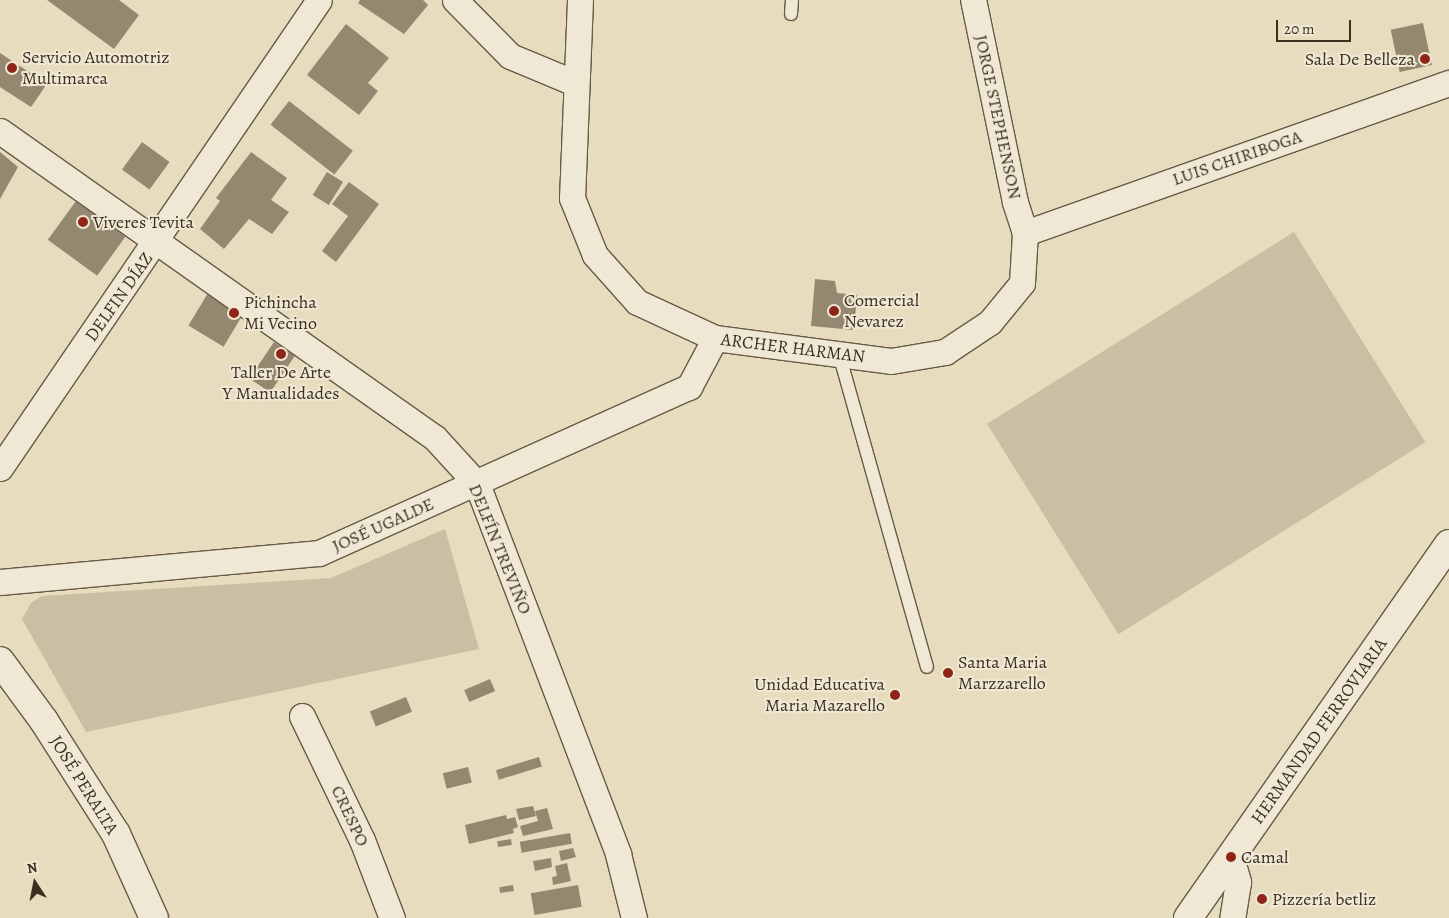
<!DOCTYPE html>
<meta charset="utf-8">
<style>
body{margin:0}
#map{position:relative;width:1449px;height:918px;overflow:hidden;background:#e7dcbe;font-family:Alegreya,serif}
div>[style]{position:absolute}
.green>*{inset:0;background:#cabea3;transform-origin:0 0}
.building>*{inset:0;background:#958871;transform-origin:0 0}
.roads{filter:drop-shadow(1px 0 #685a46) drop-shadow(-1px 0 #685a46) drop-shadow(0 1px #685a46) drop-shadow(0 -1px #685a46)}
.lane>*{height:12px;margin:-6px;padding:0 6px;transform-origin:6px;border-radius:6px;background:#efe8d5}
.street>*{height:25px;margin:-12.5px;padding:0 12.5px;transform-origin:12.5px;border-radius:12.5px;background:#efe8d5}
.secondary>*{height:28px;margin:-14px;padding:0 14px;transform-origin:14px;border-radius:14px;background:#efe8d5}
.dots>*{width:14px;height:14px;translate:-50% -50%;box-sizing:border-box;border:2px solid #efe8d5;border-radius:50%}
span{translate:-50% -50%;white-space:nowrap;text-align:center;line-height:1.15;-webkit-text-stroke:4px #efe8d5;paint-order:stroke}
.poi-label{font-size:18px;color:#3d2e1e}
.left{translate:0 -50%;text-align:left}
.right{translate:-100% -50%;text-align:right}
.street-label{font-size:18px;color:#3d2e1e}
.north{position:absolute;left:10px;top:858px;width:50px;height:50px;-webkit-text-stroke:4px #efe8d5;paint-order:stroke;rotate:349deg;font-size:14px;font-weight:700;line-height:20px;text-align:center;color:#3d2e1e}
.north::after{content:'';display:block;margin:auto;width:18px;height:22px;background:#3d2e1e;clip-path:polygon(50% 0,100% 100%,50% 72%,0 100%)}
.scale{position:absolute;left:1276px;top:20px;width:75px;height:22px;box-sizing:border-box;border:2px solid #3d2e1e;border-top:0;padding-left:6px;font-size:15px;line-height:18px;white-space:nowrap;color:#3d2e1e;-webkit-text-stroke:4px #efe8d5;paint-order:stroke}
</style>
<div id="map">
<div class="green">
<i style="left:1294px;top:232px;width:248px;height:362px;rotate:58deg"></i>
<i style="clip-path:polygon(445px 529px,479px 649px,86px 732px,22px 619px,31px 603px,42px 596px,331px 578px)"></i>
</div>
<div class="building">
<i style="clip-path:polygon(47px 0,119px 0,139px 15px,114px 49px)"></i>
<i style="clip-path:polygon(360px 0,423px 0,428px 5px,404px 34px,358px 3px)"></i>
<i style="left:1423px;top:23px;width:43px;height:33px;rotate:78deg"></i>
<i style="clip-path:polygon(346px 24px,389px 58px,368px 83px,378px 91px,359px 115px,307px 75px)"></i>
<i style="clip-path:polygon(0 53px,47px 84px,31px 107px,0 87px)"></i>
<i style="left:289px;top:101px;width:81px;height:30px;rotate:38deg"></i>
<i style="left:142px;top:142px;width:34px;height:34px;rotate:36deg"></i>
<i style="clip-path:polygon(0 152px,18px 167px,0 199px)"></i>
<i style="clip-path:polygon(251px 152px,287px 178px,271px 200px,289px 212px,272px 234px,249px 219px,224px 249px,200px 229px,220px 201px,216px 198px)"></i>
<i style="left:327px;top:172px;width:19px;height:27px;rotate:32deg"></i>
<i style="clip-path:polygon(349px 182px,379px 204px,336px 262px,322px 251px,348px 216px,332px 204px)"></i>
<i style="left:76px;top:201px;width:61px;height:48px;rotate:36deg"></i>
<i style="clip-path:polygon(815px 279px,835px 281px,837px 293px,857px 295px,854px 330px,811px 326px)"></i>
<i style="left:208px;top:293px;width:41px;height:38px;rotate:31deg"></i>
<i style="left:274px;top:342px;width:25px;height:44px;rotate:34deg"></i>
<i style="left:490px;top:679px;width:13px;height:28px;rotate:67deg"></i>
<i style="left:406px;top:697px;width:16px;height:39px;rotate:68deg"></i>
<i style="left:539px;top:757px;width:10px;height:45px;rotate:73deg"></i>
<i style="left:468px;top:767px;width:16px;height:26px;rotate:76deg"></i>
<i style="clip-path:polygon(533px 806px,536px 816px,519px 820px,516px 809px)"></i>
<i style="clip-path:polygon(547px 808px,553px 829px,523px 836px,520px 826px,538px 821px,535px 811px)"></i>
<i style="clip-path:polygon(506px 815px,507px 819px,515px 817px,518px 827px,513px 829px,514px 833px,469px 844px,465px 825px)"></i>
<i style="left:570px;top:833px;width:11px;height:51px;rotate:80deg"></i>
<i style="left:511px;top:839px;width:6px;height:14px;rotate:81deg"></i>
<i style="clip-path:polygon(573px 848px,576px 857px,561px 861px,559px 851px)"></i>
<i style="clip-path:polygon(551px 858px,552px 867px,535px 871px,533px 861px)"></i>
<i style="clip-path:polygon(567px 863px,571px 881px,553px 885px,552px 877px,557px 876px,555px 866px)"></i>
<i style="left:513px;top:885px;width:6px;height:14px;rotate:81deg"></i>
<i style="left:578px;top:885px;width:22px;height:48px;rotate:80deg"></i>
</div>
<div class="roads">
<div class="lane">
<i style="left:791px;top:14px;width:14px;rotate:-86deg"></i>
<i style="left:839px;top:354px;width:325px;rotate:74.3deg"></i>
</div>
<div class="street">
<i style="left:455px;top:0;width:78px;rotate:45.5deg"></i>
<i style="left:510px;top:56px;width:70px;rotate:22.6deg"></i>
<i style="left:580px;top:0;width:198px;rotate:92.3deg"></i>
<i style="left:572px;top:198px;width:61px;rotate:68deg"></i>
<i style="left:595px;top:255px;width:63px;rotate:48.2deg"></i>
<i style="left:637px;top:302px;width:86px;rotate:24.8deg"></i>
<i style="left:715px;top:338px;width:177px;rotate:7.4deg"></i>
<i style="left:891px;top:361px;width:55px;rotate:-9.5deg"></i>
<i style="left:945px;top:352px;width:54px;rotate:-33.7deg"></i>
<i style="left:990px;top:322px;width:50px;rotate:-50.6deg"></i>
<i style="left:1022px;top:283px;width:50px;rotate:-86.6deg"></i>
<i style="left:1025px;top:233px;width:33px;rotate:-108deg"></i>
<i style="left:1015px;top:202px;width:206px;rotate:-101.7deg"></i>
<i style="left:0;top:131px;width:532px;rotate:35.21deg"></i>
<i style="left:435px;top:438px;width:62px;rotate:47.6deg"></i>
<i style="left:477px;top:484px;width:396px;rotate:69.1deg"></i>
<i style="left:618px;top:854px;width:66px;rotate:76deg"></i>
<i style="left:1025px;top:233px;width:450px;rotate:-19.5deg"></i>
<i style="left:0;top:468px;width:566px;rotate:-55.72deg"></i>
<i style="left:0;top:582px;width:320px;rotate:-5.2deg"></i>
<i style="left:319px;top:553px;width:406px;rotate:-24.2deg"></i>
<i style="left:689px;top:387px;width:55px;rotate:-62deg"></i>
<i style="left:302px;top:716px;width:138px;rotate:64.2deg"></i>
<i style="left:362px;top:840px;width:84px;rotate:69deg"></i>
<i style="left:1231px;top:857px;width:26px;rotate:74deg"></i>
<i style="left:1238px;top:882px;width:36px;rotate:99deg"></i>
</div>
<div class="secondary">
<i style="left:0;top:661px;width:74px;rotate:53.7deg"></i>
<i style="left:44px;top:721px;width:134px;rotate:57.5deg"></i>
<i style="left:116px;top:834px;width:92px;rotate:65.7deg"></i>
<i style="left:1188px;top:918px;width:456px;rotate:-55.1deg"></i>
</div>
</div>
<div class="dots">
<i style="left:1425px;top:59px;background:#8f2418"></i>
<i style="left:12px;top:68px;background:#8f2418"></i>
<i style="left:83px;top:222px;background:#8f2418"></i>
<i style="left:834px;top:311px;background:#8f2418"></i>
<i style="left:234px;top:313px;background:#8f2418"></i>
<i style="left:281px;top:354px;background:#8f2418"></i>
<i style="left:948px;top:673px;background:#8f2418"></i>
<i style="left:895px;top:695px;background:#8f2418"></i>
<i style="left:1231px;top:857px;background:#8f2418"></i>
<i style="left:1262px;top:899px;background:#8f2418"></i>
</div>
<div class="poi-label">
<span class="left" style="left:22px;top:68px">Servicio Automotriz<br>Multimarca</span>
<span class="right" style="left:1415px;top:59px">Sala De Belleza</span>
<span class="left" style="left:93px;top:222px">Viveres Tevita</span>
<span class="left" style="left:844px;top:311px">Comercial<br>Nevarez</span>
<span class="left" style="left:244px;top:313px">Pichincha<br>Mi Vecino</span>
<span style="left:281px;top:383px">Taller De Arte<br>Y Manualidades</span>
<span class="left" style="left:958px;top:673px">Santa Maria<br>Marzzarello</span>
<span class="right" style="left:885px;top:695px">Unidad Educativa<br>Maria Mazarello</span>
<span class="left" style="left:1241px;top:857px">Camal</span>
<span class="left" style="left:1272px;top:899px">Pizzería betliz</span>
</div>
<div class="street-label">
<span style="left:998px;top:117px;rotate:78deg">JORGE STEPHENSON</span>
<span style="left:1237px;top:158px;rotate:-19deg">LUIS CHIRIBOGA</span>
<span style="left:119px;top:297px;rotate:-55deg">DELFIN DÍAZ</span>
<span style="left:793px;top:348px;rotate:7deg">ARCHER HARMAN</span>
<span style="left:383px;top:525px;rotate:-24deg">JOSÉ UGALDE</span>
<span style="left:500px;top:549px;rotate:68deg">DELFÍN TREVIÑO</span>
<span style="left:1319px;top:731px;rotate:-55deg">HERMANDAD FERROVIARIA</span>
<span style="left:84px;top:785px;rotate:58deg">JOSÉ PERALTA</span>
<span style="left:350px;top:816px;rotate:65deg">CRESPO</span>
</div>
<div class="north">N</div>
<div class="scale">20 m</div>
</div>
